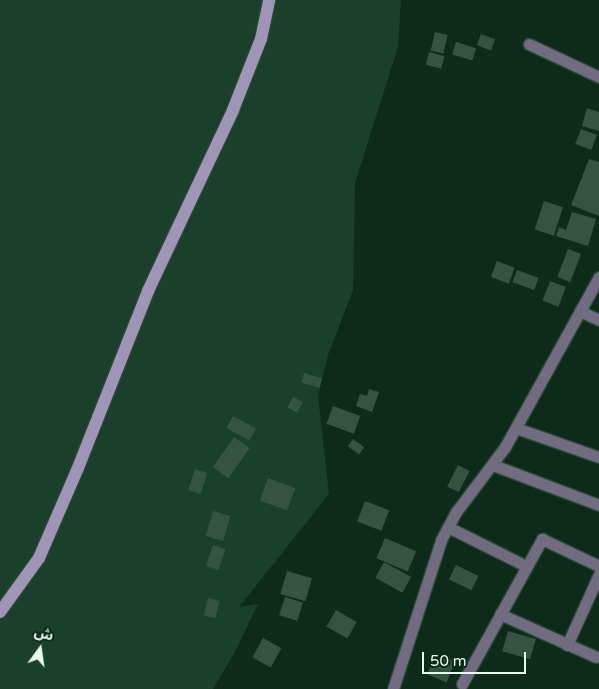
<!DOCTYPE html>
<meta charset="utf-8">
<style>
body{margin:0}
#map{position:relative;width:599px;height:689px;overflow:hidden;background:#0d2a1b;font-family:"Varela Round","Noto Sans Arabic",sans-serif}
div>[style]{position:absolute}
.green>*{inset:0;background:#1a402c}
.building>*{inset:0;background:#355342;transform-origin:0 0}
.roads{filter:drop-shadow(1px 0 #2c4738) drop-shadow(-1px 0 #2c4738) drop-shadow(0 1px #2c4738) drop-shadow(0 -1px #2c4738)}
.street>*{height:11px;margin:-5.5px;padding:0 5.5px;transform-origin:5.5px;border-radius:5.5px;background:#726c81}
.secondary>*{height:12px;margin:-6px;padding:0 6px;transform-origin:6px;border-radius:6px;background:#9f95b7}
span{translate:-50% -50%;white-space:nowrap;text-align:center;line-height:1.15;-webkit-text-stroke:4px #0d2a1b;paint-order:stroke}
.north{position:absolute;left:15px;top:624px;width:50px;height:50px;-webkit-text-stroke:4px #0d2a1b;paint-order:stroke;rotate:14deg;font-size:14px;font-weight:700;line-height:20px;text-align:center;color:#e7f8ed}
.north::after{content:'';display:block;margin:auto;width:18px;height:22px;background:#e7f8ed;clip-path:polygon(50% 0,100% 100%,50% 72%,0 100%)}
.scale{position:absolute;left:422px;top:652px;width:104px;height:22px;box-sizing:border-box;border:2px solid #e7f8ed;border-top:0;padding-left:6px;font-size:15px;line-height:18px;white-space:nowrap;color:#e7f8ed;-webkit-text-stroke:4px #0d2a1b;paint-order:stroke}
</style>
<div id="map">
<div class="green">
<i style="clip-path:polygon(0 0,401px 0,398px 47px,355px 183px,353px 290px,328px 355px,318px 396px,329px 494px,239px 607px,258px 604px,236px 650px,213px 689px,0 689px)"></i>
</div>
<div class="building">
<i style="left:435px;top:32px;width:13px;height:19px;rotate:13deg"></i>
<i style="left:481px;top:34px;width:15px;height:12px;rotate:20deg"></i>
<i style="left:456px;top:42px;width:21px;height:13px;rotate:17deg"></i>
<i style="left:429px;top:52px;width:16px;height:13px;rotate:15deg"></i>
<i style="clip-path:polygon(587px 108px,599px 112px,599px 131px,582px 126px)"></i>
<i style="left:581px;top:129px;width:17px;height:16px;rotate:21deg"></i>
<i style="clip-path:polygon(589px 159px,599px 162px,599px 216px,571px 205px)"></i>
<i style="left:544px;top:201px;width:20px;height:30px;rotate:18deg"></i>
<i style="clip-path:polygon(572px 212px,596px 219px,588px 246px,556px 236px,559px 227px,566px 230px)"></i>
<i style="left:568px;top:249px;width:14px;height:30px;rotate:21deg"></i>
<i style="left:497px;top:261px;width:19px;height:17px;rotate:21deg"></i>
<i style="left:517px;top:270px;width:23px;height:13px;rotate:20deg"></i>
<i style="left:550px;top:281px;width:17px;height:21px;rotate:21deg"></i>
<i style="left:304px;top:373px;width:19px;height:10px;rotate:16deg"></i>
<i style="clip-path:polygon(369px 389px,379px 392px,372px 412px,356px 406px,360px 394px,367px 396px)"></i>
<i style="left:293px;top:397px;width:11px;height:12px;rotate:27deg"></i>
<i style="left:333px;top:406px;width:29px;height:19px;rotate:20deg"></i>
<i style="left:233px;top:416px;width:26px;height:14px;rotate:28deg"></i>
<i style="left:234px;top:437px;width:19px;height:37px;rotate:35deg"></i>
<i style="left:353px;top:439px;width:14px;height:9px;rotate:36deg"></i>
<i style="left:458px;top:465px;width:13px;height:24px;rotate:27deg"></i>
<i style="left:195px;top:469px;width:13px;height:22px;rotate:18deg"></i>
<i style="left:268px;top:478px;width:29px;height:24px;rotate:20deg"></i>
<i style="left:365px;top:501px;width:26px;height:22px;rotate:21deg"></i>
<i style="left:213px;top:511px;width:18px;height:26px;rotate:16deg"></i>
<i style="left:385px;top:538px;width:34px;height:22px;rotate:23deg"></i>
<i style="left:213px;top:545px;width:13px;height:22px;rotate:18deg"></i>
<i style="left:384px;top:562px;width:31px;height:18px;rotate:29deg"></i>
<i style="left:456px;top:565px;width:25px;height:16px;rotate:26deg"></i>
<i style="left:287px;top:571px;width:26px;height:24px;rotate:16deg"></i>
<i style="left:285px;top:597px;width:19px;height:19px;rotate:18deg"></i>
<i style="left:208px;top:598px;width:12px;height:18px;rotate:14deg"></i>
<i style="left:336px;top:610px;width:24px;height:19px;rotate:30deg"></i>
<i style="left:508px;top:631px;width:29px;height:21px;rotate:16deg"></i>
<i style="left:263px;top:638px;width:21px;height:22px;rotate:29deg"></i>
<i style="left:436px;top:653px;width:21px;height:23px;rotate:23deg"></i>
</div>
<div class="roads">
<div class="street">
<i style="left:529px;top:44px;width:77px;rotate:25.2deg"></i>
<i style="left:580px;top:311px;width:21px;rotate:25deg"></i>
<i style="left:516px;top:428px;width:88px;rotate:19.3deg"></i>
<i style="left:493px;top:465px;width:113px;rotate:20.7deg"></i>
<i style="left:448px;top:527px;width:87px;rotate:26.6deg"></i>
<i style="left:500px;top:614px;width:105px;rotate:24.1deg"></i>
<i style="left:567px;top:645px;width:78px;rotate:-65.7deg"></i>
<i style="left:462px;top:684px;width:166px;rotate:-61.1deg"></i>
<i style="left:542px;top:539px;width:63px;rotate:25.3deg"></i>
<i style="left:393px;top:689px;width:157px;rotate:-72.1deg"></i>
<i style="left:441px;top:540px;width:32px;rotate:-62deg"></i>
<i style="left:456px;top:512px;width:81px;rotate:-53deg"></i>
<i style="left:505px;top:447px;width:194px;rotate:-61.1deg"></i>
</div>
<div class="secondary">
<i style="left:0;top:612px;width:67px;rotate:-54.2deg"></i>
<i style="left:39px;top:558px;width:98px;rotate:-66.6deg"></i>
<i style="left:78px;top:468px;width:190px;rotate:-68.4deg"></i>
<i style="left:148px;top:291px;width:200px;rotate:-64.8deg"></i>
<i style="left:233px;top:110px;width:76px;rotate:-68.5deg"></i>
<i style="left:261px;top:39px;width:40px;rotate:-78deg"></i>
</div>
</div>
<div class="north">ش</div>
<div class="scale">50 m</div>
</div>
